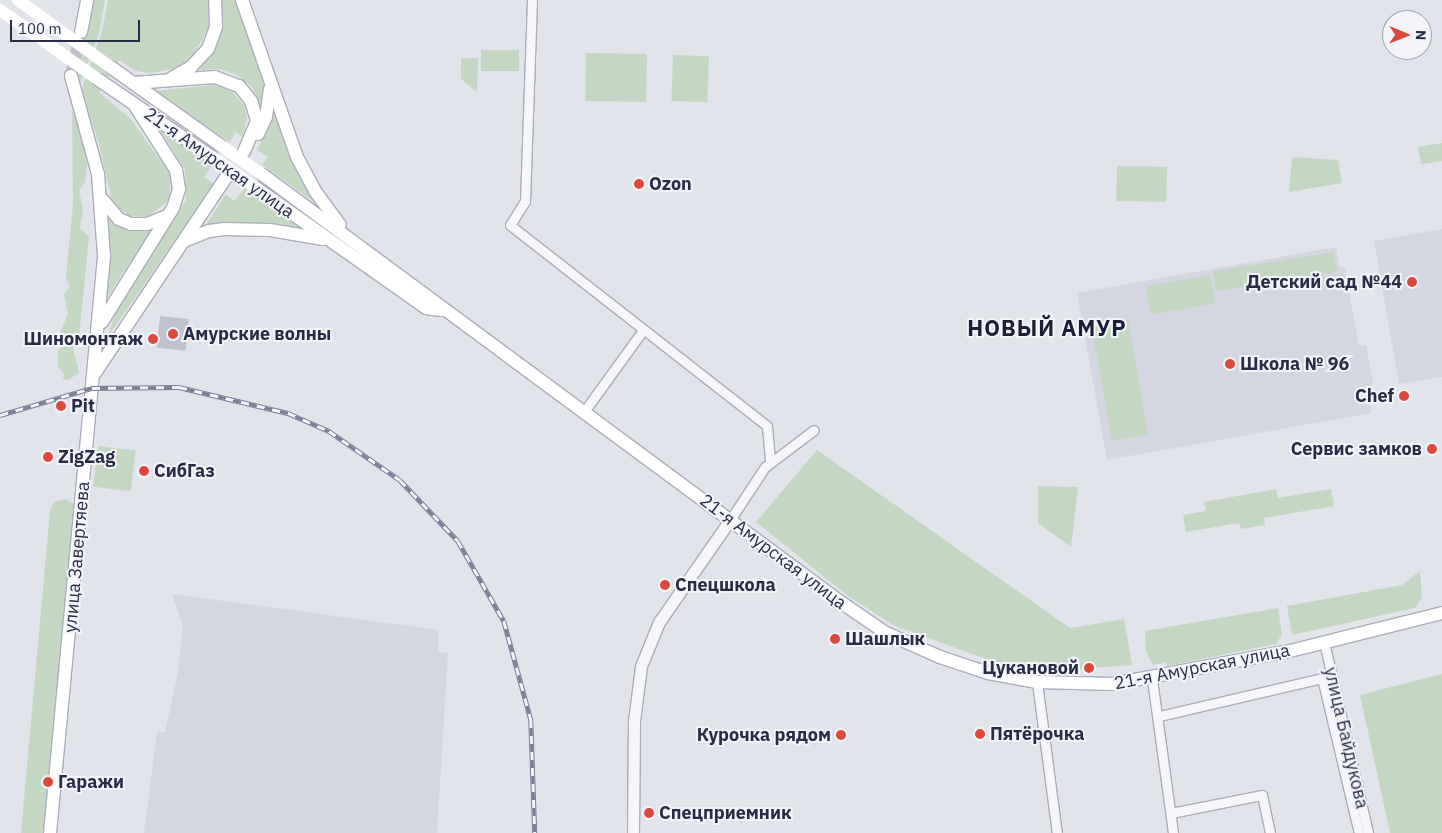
<!DOCTYPE html>
<meta charset="utf-8">
<style>
body{margin:0}
#map{position:relative;width:1442px;height:833px;overflow:hidden;background:#e2e4ec;font-family:"IBM Plex Sans",sans-serif}
div>[style]{position:absolute}
.built>*{inset:0;background:#d4d6e1}
.green>*{inset:0;background:#c3d7c3;transform-origin:0 0}
.building>*{inset:0;background:#bfc1cf;transform-origin:0 0}
.secondary-tunnel>*{height:12px;margin-top:-6px;transform-origin:0;background:repeating-linear-gradient(90deg,#bdbfcb 0 12px,transparent 0 18px)}
.roads{filter:drop-shadow(1px 0 #aaadba) drop-shadow(-1px 0 #aaadba) drop-shadow(0 1px #aaadba) drop-shadow(0 -1px #aaadba)}
.minor>*{height:9px;margin:-4.5px;padding:0 4.5px;transform-origin:4.5px;border-radius:4.5px;background:#f6f6fa}
.tertiary>*{height:11px;margin:-5.5px;padding:0 5.5px;transform-origin:5.5px;border-radius:5.5px;background:#f6f6fa}
.secondary>*{height:12px;margin:-6px;padding:0 6px;transform-origin:6px;border-radius:6px;background:#fff}
.rail>*{height:4.5px;margin-top:-2.25px;transform-origin:0;background:repeating-linear-gradient(90deg,#f2f4f9 0 8px,#7a7e97 0 16px);box-sizing:border-box;border-block:1px solid #7a7e97}
.secondary-bridge>*{height:12px;margin:-6px;padding:0 6px;transform-origin:6px;border-radius:6px;background:#fff}
.dots>*{width:14px;height:14px;translate:-50% -50%;box-sizing:border-box;border:2px solid #f2f4f9;border-radius:50%}
span{translate:-50% -50%;white-space:nowrap;text-align:center;line-height:1.15;-webkit-text-stroke:4px #f2f4f9;paint-order:stroke}
.street-label{font-size:18px;color:#282c46}
.poi-label{font-size:18px;color:#282c46;font-weight:700}
.left{translate:0 -50%;text-align:left}
.right{translate:-100% -50%;text-align:right}
.district-label{font-size:22px;color:#1a1e37;font-weight:700;letter-spacing:1px}
.north{position:absolute;left:1382px;top:10px;width:50px;height:50px;box-sizing:border-box;background:#f2f4f9;border:1px solid #a1a4b1;border-radius:50%;rotate:91deg;font-size:14px;font-weight:700;line-height:20px;text-align:center;color:#282c46}
.north::after{content:'';display:block;margin:auto;width:18px;height:22px;background:#dc493c;clip-path:polygon(50% 0,100% 100%,50% 72%,0 100%)}
.scale{position:absolute;left:10px;top:20px;width:130px;height:22px;box-sizing:border-box;border:2px solid #282c46;border-top:0;padding-left:6px;font-size:15px;line-height:18px;white-space:nowrap;color:#282c46;-webkit-text-stroke:4px #f2f4f9;paint-order:stroke}
</style>
<div id="map">
<div class="built">
<i style="clip-path:polygon(1442px 229px,1442px 377px,1399px 384px,1374px 241px)"></i>
<i style="clip-path:polygon(1336px 247px,1339px 266px,1345px 268px,1359px 346px,1366px 345px,1373px 382px,1368px 394px,1371px 413px,1107px 460px,1077px 293px)"></i>
<i style="clip-path:polygon(172px 594px,439px 630px,438px 652px,448px 653px,437px 833px,144px 833px,157px 732px,165px 732px,178px 672px,183px 626px)"></i>
</div>
<div class="green">
<i style="clip-path:polygon(94px 0,105px 0,99px 33px,81px 82px,77px 76px)"></i>
<i style="clip-path:polygon(108px 0,208px 0,208px 30px,191px 58px,173px 69px,151px 73px,136px 71px,119px 60px,99px 93px,130px 118px,171px 175px,169px 200px,148px 217px,129px 216px,112px 202px,99px 144px,81px 91px,102px 32px)"></i>
<i style="clip-path:polygon(219px 0,238px 0,264px 79px,263px 110px,252px 87px,237px 75px,220px 69px,196px 70px)"></i>
<i style="left:481px;top:50px;width:38px;height:21px"></i>
<i style="left:586px;top:53px;width:61px;height:48px;rotate:1deg"></i>
<i style="left:673px;top:55px;width:36px;height:46px;rotate:2deg"></i>
<i style="clip-path:polygon(461px 58px,478px 58px,477px 92px,461px 79px)"></i>
<i style="clip-path:polygon(214px 85px,229px 89px,244px 105px,247px 117px,243px 137px,235px 132px,230px 142px,154px 91px)"></i>
<i style="clip-path:polygon(72px 110px,84px 143px,87px 163px,85px 182px,79px 191px,83px 209px,80px 228px,89px 237px,79px 337px,72px 343px,79px 373px,68px 380px,63px 379px,64px 374px,58px 366px,58px 350px,63px 346px,60px 333px,68px 314px,64px 294px,70px 287px,66px 278px,73px 204px)"></i>
<i style="clip-path:polygon(275px 114px,317px 204px,262px 165px,268px 157px,257px 150px)"></i>
<i style="clip-path:polygon(160px 130px,212px 165px,204px 177px,214px 184px,107px 338px,117px 308px,186px 200px,185px 169px)"></i>
<i style="clip-path:polygon(1442px 143px,1442px 161px,1421px 164px,1418px 147px)"></i>
<i style="clip-path:polygon(1292px 157px,1338px 160px,1342px 183px,1289px 192px)"></i>
<i style="left:1117px;top:166px;width:50px;height:35px;rotate:1deg"></i>
<i style="clip-path:polygon(245px 188px,301px 228px,302px 229px,205px 226px,226px 194px,234px 201px)"></i>
<i style="clip-path:polygon(108px 215px,152px 229px,105px 300px,107px 216px)"></i>
<i style="left:1334px;top:252px;width:20px;height:123px;rotate:81deg"></i>
<i style="left:1210px;top:275px;width:29px;height:65px;rotate:80deg"></i>
<i style="left:1128px;top:320px;width:116px;height:37px;rotate:80deg"></i>
<i style="left:98px;top:446px;width:38px;height:41px;rotate:7deg"></i>
<i style="clip-path:polygon(817px 450px,1070px 628px,1124px 619px,1132px 665px,1085px 668px,1058px 675px,1005px 666px,893px 625px,848px 596px,756px 522px)"></i>
<i style="clip-path:polygon(1038px 486px,1078px 487px,1071px 547px,1038px 523px)"></i>
<i style="clip-path:polygon(1276px 489px,1278px 498px,1331px 489px,1334px 506px,1264px 518px,1265px 525px,1241px 529px,1239px 523px,1186px 532px,1183px 515px,1206px 511px,1204px 502px)"></i>
<i style="clip-path:polygon(66px 499px,73px 504px,74px 522px,46px 833px,21px 833px,50px 511px,54px 502px)"></i>
<i style="clip-path:polygon(1420px 571px,1422px 597px,1415px 608px,1292px 635px,1287px 606px,1402px 585px)"></i>
<i style="clip-path:polygon(1278px 608px,1282px 634px,1276px 644px,1167px 666px,1166px 662px,1153px 665px,1146px 652px,1145px 631px)"></i>
<i style="clip-path:polygon(1442px 674px,1442px 833px,1390px 833px,1360px 695px)"></i>
</div>
<div class="building">
<i style="left:160px;top:316px;width:29px;height:32px;rotate:6deg"></i>
</div>
<div class="secondary-tunnel">
<i style="left:71px;top:76px;width:42px;rotate:-77.6deg"></i>
</div>
<div class="roads">
<div class="minor">
<i style="left:532px;top:0;width:201px;rotate:92deg"></i>
<i style="left:525px;top:201px;width:28px;rotate:122deg"></i>
<i style="left:510px;top:225px;width:326px;rotate:38deg"></i>
<i style="left:767px;top:426px;width:35px;rotate:85deg"></i>
<i style="left:583px;top:413px;width:102px;rotate:-54.1deg"></i>
<i style="left:730px;top:520px;width:64px;rotate:-56.6deg"></i>
<i style="left:765px;top:467px;width:61px;rotate:-37.1deg"></i>
<i style="left:1324px;top:642px;width:196px;rotate:77deg"></i>
<i style="left:1152px;top:679px;width:155px;rotate:82.2deg"></i>
<i style="left:1037px;top:682px;width:152px;rotate:82.5deg"></i>
<i style="left:1159px;top:716px;width:167px;rotate:-13.1deg"></i>
<i style="left:1322px;top:678px;width:159px;rotate:76.6deg"></i>
<i style="left:1171px;top:813px;width:93px;rotate:-11.2deg"></i>
<i style="left:1262px;top:795px;width:39px;rotate:78deg"></i>
</div>
<div class="tertiary">
<i style="left:633px;top:833px;width:112px;rotate:-89.5deg"></i>
<i style="left:634px;top:721px;width:55px;rotate:-82.7deg"></i>
<i style="left:641px;top:666px;width:48px;rotate:-67.8deg"></i>
<i style="left:659px;top:622px;width:124px;rotate:-55.2deg"></i>
</div>
<div class="secondary">
<i style="left:242px;top:0;width:166px;rotate:70.7deg"></i>
<i style="left:297px;top:157px;width:38px;rotate:62deg"></i>
<i style="left:315px;top:191px;width:42px;rotate:53.7deg"></i>
<i style="left:81px;top:32px;width:33px;rotate:-79deg"></i>
<i style="left:112px;top:68px;width:133px;rotate:35.5deg"></i>
<i style="left:172px;top:78px;width:22px;rotate:-30deg"></i>
<i style="left:191px;top:67px;width:25px;rotate:-47deg"></i>
<i style="left:208px;top:49px;width:23px;rotate:-70deg"></i>
<i style="left:216px;top:27px;width:27px;rotate:-92deg"></i>
<i style="left:99px;top:80px;width:137px;rotate:34.3deg"></i>
<i style="left:133px;top:83px;width:82px;rotate:-4.2deg"></i>
<i style="left:215px;top:77px;width:26px;rotate:21deg"></i>
<i style="left:239px;top:86px;width:19px;rotate:51deg"></i>
<i style="left:251px;top:101px;width:21px;rotate:73deg"></i>
<i style="left:257px;top:121px;width:33px;rotate:113deg"></i>
<i style="left:258px;top:134px;width:19px;rotate:-65deg"></i>
<i style="left:266px;top:117px;width:28px;rotate:-82deg"></i>
<i style="left:263px;top:175px;width:720px;rotate:36.47deg"></i>
<i style="left:842px;top:603px;width:53px;rotate:34.3deg"></i>
<i style="left:886px;top:633px;width:59px;rotate:24deg"></i>
<i style="left:940px;top:657px;width:51px;rotate:18.4deg"></i>
<i style="left:988px;top:673px;width:50px;rotate:10.4deg"></i>
<i style="left:1037px;top:682px;width:76px;rotate:1.5deg"></i>
<i style="left:1113px;top:684px;width:180px;rotate:-10.6deg"></i>
<i style="left:1290px;top:651px;width:157px;rotate:-14deg"></i>
<i style="left:256px;top:188px;width:208px;rotate:35.2deg"></i>
<i style="left:426px;top:308px;width:15px;rotate:8deg"></i>
<i style="left:102px;top:199px;width:26px;rotate:50deg"></i>
<i style="left:119px;top:219px;width:13px;rotate:23deg"></i>
<i style="left:131px;top:224px;width:16px"></i>
<i style="left:147px;top:224px;width:22px;rotate:-22deg"></i>
<i style="left:184px;top:241px;width:27px;rotate:-22deg"></i>
<i style="left:209px;top:231px;width:16px;rotate:-7deg"></i>
<i style="left:225px;top:229px;width:45px;rotate:1.3deg"></i>
<i style="left:270px;top:230px;width:54px;rotate:9.6deg"></i>
<i style="left:102px;top:322px;width:134px;rotate:-58.1deg"></i>
<i style="left:173px;top:208px;width:20px;rotate:-72deg"></i>
<i style="left:179px;top:189px;width:19px;rotate:-99deg"></i>
<i style="left:176px;top:170px;width:78px;rotate:-122.5deg"></i>
<i style="left:95px;top:373px;width:237px;rotate:-56.2deg"></i>
<i style="left:50px;top:833px;width:580px;rotate:-84.65deg"></i>
<i style="left:104px;top:256px;width:82px;rotate:-94.2deg"></i>
<i style="left:98px;top:174px;width:102px;rotate:-105.4deg"></i>
</div>
</div>
<div class="rail">
<i style="left:0;top:415px;width:96px;rotate:-16.4deg"></i>
<i style="left:92px;top:388px;width:87px;rotate:-0.7deg"></i>
<i style="left:179px;top:387px;width:112px;rotate:13.4deg"></i>
<i style="left:288px;top:413px;width:45px;rotate:23.7deg"></i>
<i style="left:329px;top:431px;width:86px;rotate:34.6deg"></i>
<i style="left:400px;top:480px;width:84px;rotate:46.4deg"></i>
<i style="left:458px;top:541px;width:92px;rotate:60.1deg"></i>
<i style="left:504px;top:621px;width:103px;rotate:74.7deg"></i>
<i style="left:531px;top:720px;width:113px;rotate:88deg"></i>
</div>
<div class="secondary-bridge">
<i style="left:18px;top:0;width:116px;rotate:35.9deg"></i>
<i style="left:0;top:10px;width:121px;rotate:35.3deg"></i>
<i style="left:220px;top:145px;width:52px;rotate:34.9deg"></i>
<i style="left:212px;top:157px;width:54px;rotate:35.2deg"></i>
</div>
<div class="dots">
<i style="left:639px;top:184px;background:#dc493c"></i>
<i style="left:1412px;top:282px;background:#dc493c"></i>
<i style="left:173px;top:334px;background:#dc493c"></i>
<i style="left:153px;top:339px;background:#dc493c"></i>
<i style="left:1230px;top:364px;background:#dc493c"></i>
<i style="left:1404px;top:396px;background:#dc493c"></i>
<i style="left:61px;top:406px;background:#dc493c"></i>
<i style="left:1432px;top:449px;background:#dc493c"></i>
<i style="left:48px;top:457px;background:#dc493c"></i>
<i style="left:144px;top:471px;background:#dc493c"></i>
<i style="left:665px;top:585px;background:#dc493c"></i>
<i style="left:835px;top:639px;background:#dc493c"></i>
<i style="left:1089px;top:668px;background:#dc493c"></i>
<i style="left:980px;top:734px;background:#dc493c"></i>
<i style="left:841px;top:735px;background:#dc493c"></i>
<i style="left:48px;top:782px;background:#dc493c"></i>
<i style="left:649px;top:813px;background:#dc493c"></i>
</div>
<div class="street-label">
<span style="left:219px;top:163px;rotate:35deg">21-я Амурская улица</span>
<span style="left:773px;top:552px;rotate:37deg">21-я Амурская улица</span>
<span style="left:77px;top:557px;rotate:-85deg">улица Завертяева</span>
<span style="left:1202px;top:667px;rotate:-11deg">21-я Амурская улица</span>
<span style="left:1346px;top:738px;rotate:77deg">улица Байдукова</span>
</div>
<div class="poi-label">
<span class="left" style="left:649px;top:184px">Ozon</span>
<span class="right" style="left:1402px;top:282px">Детский сад №44</span>
<span class="left" style="left:183px;top:334px">Амурские волны</span>
<span class="right" style="left:143px;top:339px">Шиномонтаж</span>
<span class="left" style="left:1240px;top:364px">Школа № 96</span>
<span class="right" style="left:1394px;top:396px">Chef</span>
<span class="left" style="left:71px;top:406px">Pit</span>
<span class="right" style="left:1422px;top:449px">Сервис замков</span>
<span class="left" style="left:58px;top:457px">ZigZag</span>
<span class="left" style="left:154px;top:471px">СибГаз</span>
<span class="left" style="left:675px;top:585px">Спецшкола</span>
<span class="left" style="left:845px;top:639px">Шашлык</span>
<span class="right" style="left:1079px;top:668px">Цукановой</span>
<span class="left" style="left:990px;top:734px">Пятёрочка</span>
<span class="right" style="left:831px;top:735px">Курочка рядом</span>
<span class="left" style="left:58px;top:782px">Гаражи</span>
<span class="left" style="left:659px;top:813px">Спецприемник</span>
</div>
<div class="district-label">
<span style="left:1047px;top:328px">НОВЫЙ АМУР</span>
</div>
<div class="north">N</div>
<div class="scale">100 m</div>
</div>
